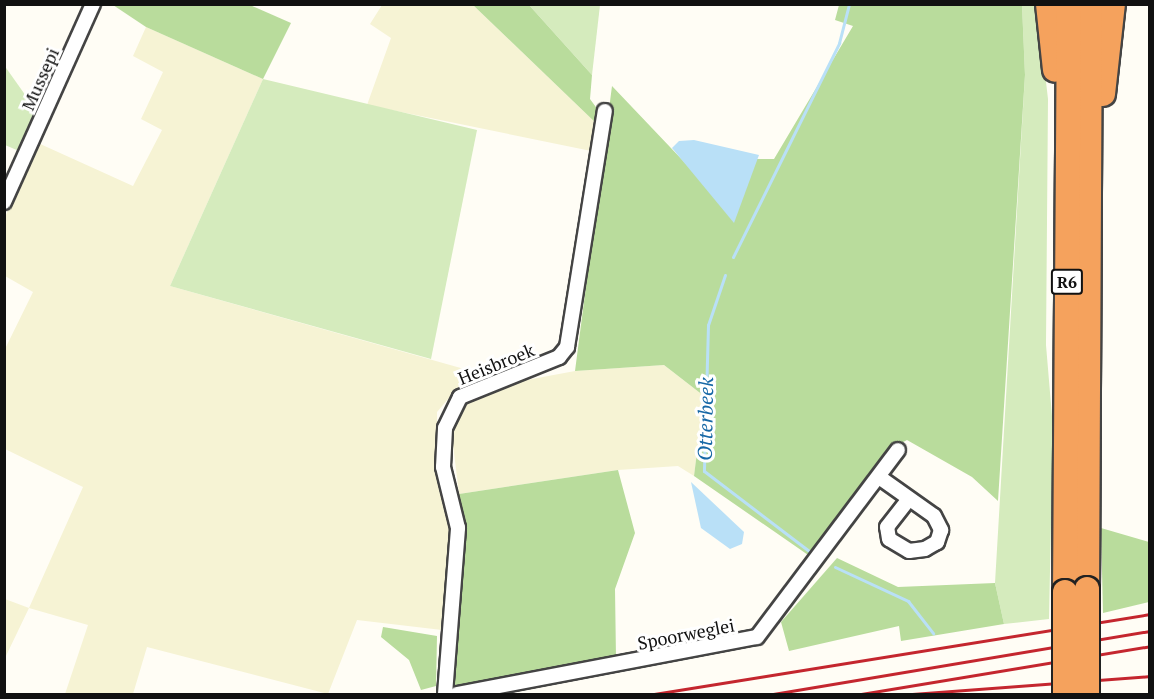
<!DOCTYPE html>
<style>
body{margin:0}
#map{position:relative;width:1154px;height:699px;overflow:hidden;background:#fffdf5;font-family:"PT Serif",serif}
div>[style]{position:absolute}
.farmland>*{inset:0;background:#f6f3d4}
.green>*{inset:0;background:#d5ebbd}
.forest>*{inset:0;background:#b9dc9c}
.water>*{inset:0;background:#b9e0f7}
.stream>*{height:3px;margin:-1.5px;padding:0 1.5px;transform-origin:1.5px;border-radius:1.5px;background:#b9e0f7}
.roads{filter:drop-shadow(2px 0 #444) drop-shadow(-2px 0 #444) drop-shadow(0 2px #444) drop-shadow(0 -2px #444)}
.street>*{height:14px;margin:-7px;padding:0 7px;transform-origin:7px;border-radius:7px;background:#fff}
.highway>*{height:24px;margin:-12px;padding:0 12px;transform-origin:12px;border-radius:12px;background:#f5a25d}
.rail>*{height:3px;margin:-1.5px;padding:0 1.5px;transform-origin:1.5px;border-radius:1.5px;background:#c4262e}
.bridges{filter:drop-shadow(2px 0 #222) drop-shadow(-2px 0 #222) drop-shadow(0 2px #222) drop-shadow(0 -2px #222)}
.highway-bridge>*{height:24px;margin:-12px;padding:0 12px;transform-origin:12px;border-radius:12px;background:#f5a25d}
span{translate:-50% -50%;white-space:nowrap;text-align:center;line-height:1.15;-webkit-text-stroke:6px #fff;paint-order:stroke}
.shield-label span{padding:2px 4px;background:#fff;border:2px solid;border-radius:4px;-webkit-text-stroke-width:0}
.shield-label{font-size:16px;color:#111;font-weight:700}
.street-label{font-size:18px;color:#111}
.water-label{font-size:20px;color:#1768a6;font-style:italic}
.frame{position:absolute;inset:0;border:6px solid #111;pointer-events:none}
</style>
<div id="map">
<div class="farmland">
<i style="clip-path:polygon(382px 5px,473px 5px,599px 126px,596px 152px,367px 105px,391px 38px,370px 24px)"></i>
<i style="clip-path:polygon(146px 27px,263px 79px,170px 286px,482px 374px,460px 385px,437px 412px,437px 470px,452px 522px,442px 630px,357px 620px,328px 694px,147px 647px,133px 694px,65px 694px,88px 625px,29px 608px,5px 658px,5px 599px,29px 608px,83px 487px,5px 449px,4px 351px,33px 292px,5px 276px,5px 217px,38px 143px,133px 186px,162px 130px,141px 119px,163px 72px,133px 56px)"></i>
<i style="clip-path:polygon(664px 365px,704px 396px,694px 476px,678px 466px,618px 470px,459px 494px,451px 428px,463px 404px,506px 384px,575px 371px)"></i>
</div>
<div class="green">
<i style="clip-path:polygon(529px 5px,600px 5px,592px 75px)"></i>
<i style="clip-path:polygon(1022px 5px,1037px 5px,1048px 99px,1046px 345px,1053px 428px,1049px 619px,1004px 624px,995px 583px,1025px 75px)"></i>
<i style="clip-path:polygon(4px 65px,38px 113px,19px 151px,5px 145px)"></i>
<i style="clip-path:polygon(263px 79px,477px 130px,431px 359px,170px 286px)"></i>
</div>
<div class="forest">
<i style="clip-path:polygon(113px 5px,250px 5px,291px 23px,263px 79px,146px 27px)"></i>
<i style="clip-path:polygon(473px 5px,529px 5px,592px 75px,590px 99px,601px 114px,599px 126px)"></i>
<i style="clip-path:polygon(839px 5px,1022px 5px,1025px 75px,998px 501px,972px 477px,907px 440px,890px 449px,811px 557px,694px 476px,704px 396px,664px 365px,575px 371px,612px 86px,728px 208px,755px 159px,774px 159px,853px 26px,835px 20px)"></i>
<i style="clip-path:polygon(618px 470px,635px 533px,615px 589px,616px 658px,459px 691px,451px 684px,465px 540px,459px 494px)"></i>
<i style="clip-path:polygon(1101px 528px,1149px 542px,1149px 602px,1103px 613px)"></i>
<i style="clip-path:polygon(837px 558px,898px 587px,995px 583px,1004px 624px,901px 641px,899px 626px,789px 651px,781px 622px)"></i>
<i style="clip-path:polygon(383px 627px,437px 636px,436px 686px,421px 690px,409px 660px,381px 637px)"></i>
</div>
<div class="water">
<i style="clip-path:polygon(694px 140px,759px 155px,734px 223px,672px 148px,679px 141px)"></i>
<i style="clip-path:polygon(691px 482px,744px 532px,742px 544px,730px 549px,701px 528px)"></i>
</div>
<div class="stream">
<i style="left:733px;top:257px;width:239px;rotate:-63.6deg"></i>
<i style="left:839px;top:43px;width:40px;rotate:-75.6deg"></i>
<i style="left:725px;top:275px;width:53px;rotate:108.8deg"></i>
<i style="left:708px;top:325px;width:146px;rotate:91.6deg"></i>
<i style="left:704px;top:471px;width:132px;rotate:37.3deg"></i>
<i style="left:835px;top:567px;width:81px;rotate:25deg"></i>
<i style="left:908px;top:601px;width:41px;rotate:52deg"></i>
</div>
<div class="roads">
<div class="street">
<i style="left:4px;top:202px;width:217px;rotate:-65.8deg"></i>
<i style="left:879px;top:477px;width:67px;rotate:35.3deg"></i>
<i style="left:934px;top:516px;width:16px;rotate:63deg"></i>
<i style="left:941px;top:530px;width:13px;rotate:108deg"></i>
<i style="left:937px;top:542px;width:14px;rotate:150deg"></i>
<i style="left:925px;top:549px;width:16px;rotate:173deg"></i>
<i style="left:909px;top:551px;width:23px;rotate:-149deg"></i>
<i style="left:889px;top:539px;width:12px;rotate:-99deg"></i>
<i style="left:887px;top:527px;width:34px;rotate:-52deg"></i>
<i style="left:445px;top:694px;width:167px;rotate:-85.5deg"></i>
<i style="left:458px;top:528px;width:63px;rotate:-103.8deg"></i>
<i style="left:443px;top:467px;width:39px;rotate:-87deg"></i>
<i style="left:445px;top:428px;width:34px;rotate:-64deg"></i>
<i style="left:460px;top:397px;width:107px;rotate:-22deg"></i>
<i style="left:559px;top:357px;width:13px;rotate:-51deg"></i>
<i style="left:567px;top:347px;width:239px;rotate:-80.9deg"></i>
<i style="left:457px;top:694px;width:305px;rotate:-10.8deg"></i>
<i style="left:757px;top:637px;width:234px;rotate:-53deg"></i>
</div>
<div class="highway">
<i style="left:1048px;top:4px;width:66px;rotate:83.9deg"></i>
<i style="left:1103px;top:94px;width:91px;rotate:-83.7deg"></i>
<i style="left:1087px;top:589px;width:585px;rotate:-89.71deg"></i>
<i style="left:1065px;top:592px;width:588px;rotate:-89.61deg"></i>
</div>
</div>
<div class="rail">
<i style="left:654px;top:694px;width:502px;rotate:-9.16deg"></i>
<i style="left:773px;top:694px;width:382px;rotate:-9.5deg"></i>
<i style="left:861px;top:694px;width:293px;rotate:-9.4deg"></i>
<i style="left:912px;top:694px;width:239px;rotate:-4.3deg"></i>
</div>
<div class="bridges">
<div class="highway-bridge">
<i style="left:1087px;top:589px;width:105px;rotate:90deg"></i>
<i style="left:1065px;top:592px;width:102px;rotate:90deg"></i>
</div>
</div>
<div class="shield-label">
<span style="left:1067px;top:282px">R6</span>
</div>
<div class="street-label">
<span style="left:40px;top:79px;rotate:-66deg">Mussepi</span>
<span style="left:496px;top:364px;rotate:-22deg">Heisbroek</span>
<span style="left:686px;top:634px;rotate:-11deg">Spoorweglei</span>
</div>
<div class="water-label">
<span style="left:705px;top:419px;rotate:-89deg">Otterbeek</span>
</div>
<div class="frame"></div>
</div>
